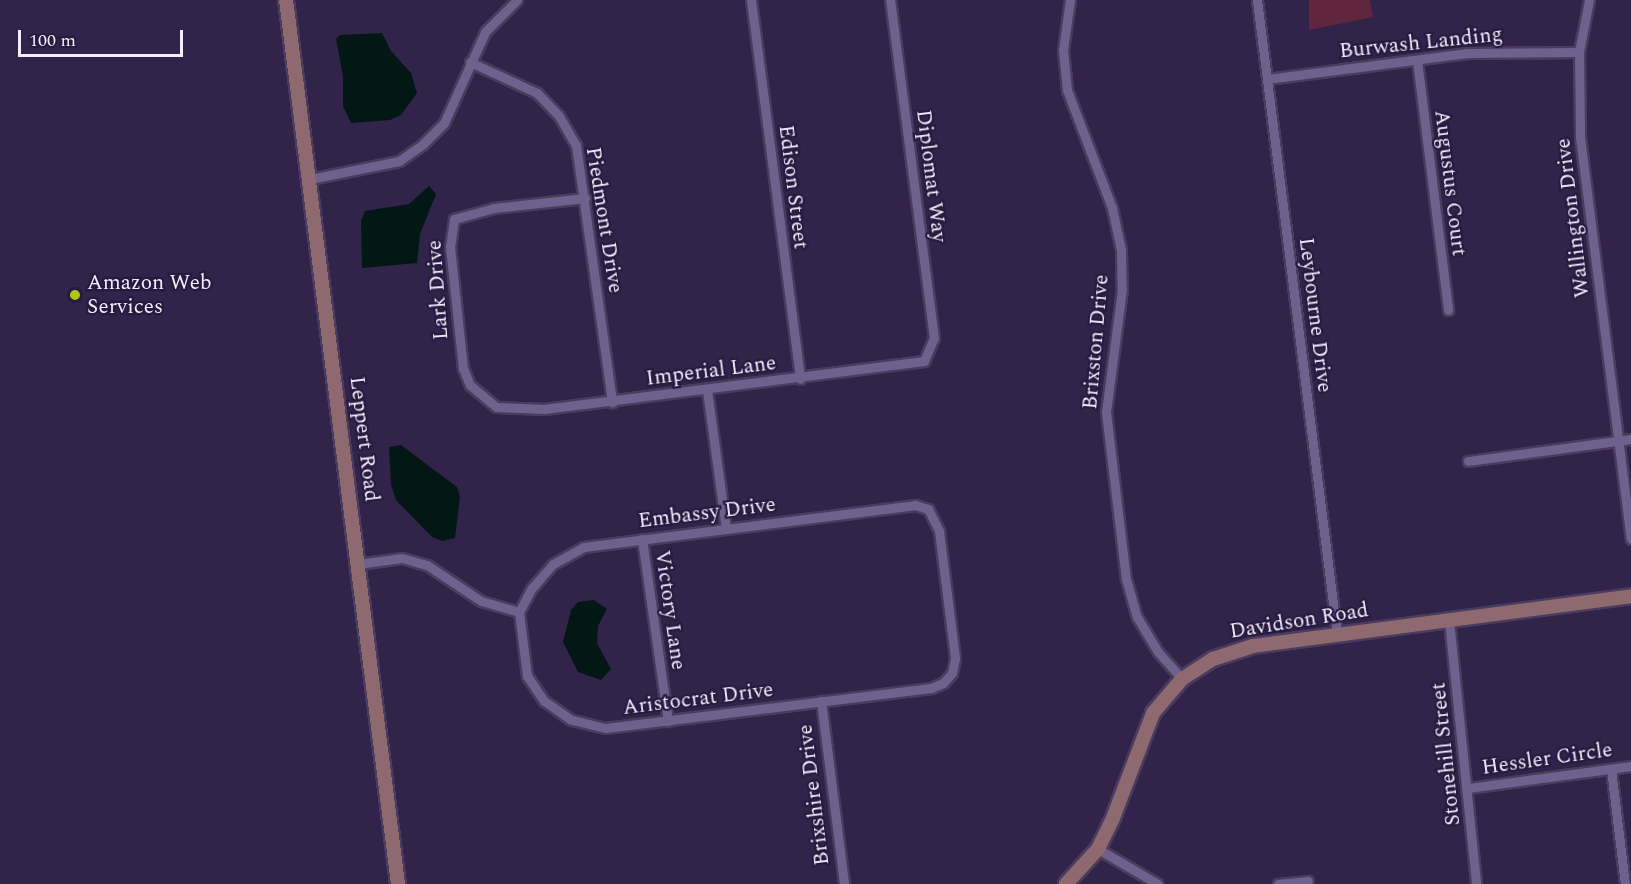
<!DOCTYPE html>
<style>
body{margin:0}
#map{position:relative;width:1631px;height:884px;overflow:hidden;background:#31234a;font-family:Spectral,serif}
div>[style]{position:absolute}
.green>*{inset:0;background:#60263c}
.water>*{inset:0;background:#031814}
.roads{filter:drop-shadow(2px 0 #4a3c5d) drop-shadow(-2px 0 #4a3c5d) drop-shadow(0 2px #4a3c5d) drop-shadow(0 -2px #4a3c5d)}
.street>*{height:9px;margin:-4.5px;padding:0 4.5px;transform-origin:4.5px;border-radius:4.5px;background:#6f618d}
.secondary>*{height:14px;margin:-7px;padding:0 7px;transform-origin:7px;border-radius:7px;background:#8e696f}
.dots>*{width:16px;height:16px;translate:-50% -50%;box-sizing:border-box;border:3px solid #28193f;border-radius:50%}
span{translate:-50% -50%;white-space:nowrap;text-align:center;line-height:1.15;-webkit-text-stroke:4.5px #28193f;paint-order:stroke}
.street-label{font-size:21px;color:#f3eefe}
.poi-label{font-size:21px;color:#f3eefe}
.left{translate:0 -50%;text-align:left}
.scale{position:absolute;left:18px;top:30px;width:165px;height:27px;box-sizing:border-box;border:3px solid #f3eefe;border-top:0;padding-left:8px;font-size:18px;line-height:21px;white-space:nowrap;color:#f3eefe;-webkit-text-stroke:4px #28193f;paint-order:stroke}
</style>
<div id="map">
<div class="green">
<i style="clip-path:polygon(1309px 0,1370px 0,1373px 17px,1309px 30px)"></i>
</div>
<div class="water">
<i style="clip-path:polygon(382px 33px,391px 51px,411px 73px,417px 93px,401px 115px,390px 120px,351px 123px,343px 106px,343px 76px,336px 39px,340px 35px)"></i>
<i style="clip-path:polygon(429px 186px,436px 194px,420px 234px,417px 263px,362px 268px,361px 221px,365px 211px,409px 204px)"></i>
<i style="clip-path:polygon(401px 445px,457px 487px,460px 497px,455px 538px,442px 541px,432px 537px,396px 500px,391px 485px,389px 447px)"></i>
<i style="clip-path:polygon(594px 600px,607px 609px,598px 626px,597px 643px,611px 669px,601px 680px,578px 672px,563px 642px,571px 610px,578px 602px)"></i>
</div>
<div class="roads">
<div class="street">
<i style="left:751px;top:0;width:382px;rotate:82.6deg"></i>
<i style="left:1070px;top:0;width:50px;rotate:98deg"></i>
<i style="left:1063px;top:50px;width:40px;rotate:84.3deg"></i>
<i style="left:1067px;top:90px;width:126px;rotate:69.1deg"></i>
<i style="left:1112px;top:208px;width:43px;rotate:77.9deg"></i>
<i style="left:1121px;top:250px;width:39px;rotate:89deg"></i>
<i style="left:1122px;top:289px;width:124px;rotate:97.4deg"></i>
<i style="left:1106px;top:412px;width:168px;rotate:83.2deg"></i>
<i style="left:1126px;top:579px;width:40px;rotate:74deg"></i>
<i style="left:1137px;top:617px;width:41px;rotate:59deg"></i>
<i style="left:1158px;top:652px;width:36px;rotate:48deg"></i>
<i style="left:1257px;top:0;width:640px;rotate:82.82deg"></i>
<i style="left:1589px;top:0;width:53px;rotate:100.9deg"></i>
<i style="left:1579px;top:52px;width:85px;rotate:89.3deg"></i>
<i style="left:1580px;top:137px;width:405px;rotate:82.8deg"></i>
<i style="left:1417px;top:60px;width:252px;rotate:82.9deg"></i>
<i style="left:470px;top:62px;width:74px;rotate:24.8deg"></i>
<i style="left:537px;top:93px;width:32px;rotate:46deg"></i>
<i style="left:559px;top:116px;width:34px;rotate:60deg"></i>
<i style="left:576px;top:145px;width:260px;rotate:82deg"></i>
<i style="left:1267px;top:79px;width:202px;rotate:-7.4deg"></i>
<i style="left:1467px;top:53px;width:112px;rotate:-0.5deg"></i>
<i style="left:310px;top:179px;width:91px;rotate:-11.4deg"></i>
<i style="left:399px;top:161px;width:29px;rotate:-35deg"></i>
<i style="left:423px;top:144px;width:30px;rotate:-45deg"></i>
<i style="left:444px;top:123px;width:100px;rotate:-65.7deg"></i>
<i style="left:485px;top:32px;width:45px;rotate:-45deg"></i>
<i style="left:585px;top:198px;width:92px;rotate:173.7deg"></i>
<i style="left:494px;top:208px;width:41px;rotate:164.6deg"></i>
<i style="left:454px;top:219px;width:28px;rotate:98deg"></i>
<i style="left:450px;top:247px;width:122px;rotate:83.9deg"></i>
<i style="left:463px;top:368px;width:18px;rotate:68deg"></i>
<i style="left:470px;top:385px;width:34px;rotate:40deg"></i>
<i style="left:496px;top:407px;width:48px;rotate:2.4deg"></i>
<i style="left:544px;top:409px;width:383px;rotate:-7.2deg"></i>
<i style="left:924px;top:361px;width:25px;rotate:-67deg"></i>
<i style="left:934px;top:338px;width:341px;rotate:-97.4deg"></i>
<i style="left:707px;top:390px;width:140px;rotate:82.2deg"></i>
<i style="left:1468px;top:461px;width:164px;rotate:-7.7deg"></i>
<i style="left:915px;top:505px;width:14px;rotate:17deg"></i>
<i style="left:928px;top:509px;width:25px;rotate:63deg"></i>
<i style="left:939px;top:531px;width:128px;rotate:82.8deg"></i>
<i style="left:955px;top:658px;width:15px;rotate:101deg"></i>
<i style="left:952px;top:673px;width:13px;rotate:132deg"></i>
<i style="left:943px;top:683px;width:13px;rotate:157deg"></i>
<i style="left:931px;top:688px;width:328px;rotate:173deg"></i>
<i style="left:605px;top:728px;width:36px;rotate:-166deg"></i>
<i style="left:570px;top:719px;width:32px;rotate:-145deg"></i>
<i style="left:544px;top:701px;width:30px;rotate:-124deg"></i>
<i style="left:527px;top:676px;width:64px;rotate:-97.1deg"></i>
<i style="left:519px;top:612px;width:27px;rotate:-62deg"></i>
<i style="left:532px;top:588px;width:32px;rotate:-49deg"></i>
<i style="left:553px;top:564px;width:35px;rotate:-29deg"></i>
<i style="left:584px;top:547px;width:334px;rotate:-7.2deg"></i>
<i style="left:642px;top:539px;width:184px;rotate:81.9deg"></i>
<i style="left:358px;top:564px;width:44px;rotate:-7.8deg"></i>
<i style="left:402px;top:558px;width:26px;rotate:16deg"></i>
<i style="left:427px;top:565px;width:65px;rotate:33.7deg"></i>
<i style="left:481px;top:601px;width:40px;rotate:16deg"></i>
<i style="left:1449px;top:621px;width:264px;rotate:84.1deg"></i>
<i style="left:821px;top:701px;width:184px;rotate:82.8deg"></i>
<i style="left:1611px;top:769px;width:116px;rotate:83.1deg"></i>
<i style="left:1468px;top:788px;width:164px;rotate:-7.7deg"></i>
<i style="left:1098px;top:849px;width:69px;rotate:30.3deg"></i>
<i style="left:1278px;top:884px;width:30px;rotate:-6deg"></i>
</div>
<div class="secondary">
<i style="left:286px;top:0;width:891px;rotate:82.78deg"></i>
<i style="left:1066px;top:884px;width:47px;rotate:-47.6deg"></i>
<i style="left:1098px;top:849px;width:34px;rotate:-64deg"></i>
<i style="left:1113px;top:818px;width:112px;rotate:-69.1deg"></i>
<i style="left:1153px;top:713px;width:45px;rotate:-49.5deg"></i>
<i style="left:1182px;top:679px;width:37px;rotate:-33deg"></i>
<i style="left:1213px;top:659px;width:42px;rotate:-18deg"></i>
<i style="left:1253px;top:646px;width:381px;rotate:-7.5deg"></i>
</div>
</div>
<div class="dots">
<i style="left:75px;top:295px;background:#adc610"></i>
</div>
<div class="street-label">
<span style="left:1421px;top:43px;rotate:-6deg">Burwash Landing</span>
<span style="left:931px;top:176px;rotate:83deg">Diplomat Way</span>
<span style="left:1450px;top:183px;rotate:83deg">Augustus Court</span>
<span style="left:793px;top:187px;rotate:83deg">Edison Street</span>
<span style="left:1573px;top:218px;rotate:-97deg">Wallington Drive</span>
<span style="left:604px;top:220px;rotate:81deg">Piedmont Drive</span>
<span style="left:438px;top:290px;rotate:-94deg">Lark Drive</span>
<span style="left:1315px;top:315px;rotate:83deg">Leybourne Drive</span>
<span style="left:1096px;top:342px;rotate:-85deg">Brixston Drive</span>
<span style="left:711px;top:371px;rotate:-7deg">Imperial Lane</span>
<span style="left:364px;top:439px;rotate:83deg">Leppert Road</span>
<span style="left:707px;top:513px;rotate:-7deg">Embassy Drive</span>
<span style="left:670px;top:610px;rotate:82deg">Victory Lane</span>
<span style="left:1299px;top:621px;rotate:-9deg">Davidson Road</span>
<span style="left:698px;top:699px;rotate:-7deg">Aristocrat Drive</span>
<span style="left:1446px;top:754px;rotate:-96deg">Stonehill Street</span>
<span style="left:1547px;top:759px;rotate:-8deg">Hessler Circle</span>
<span style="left:814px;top:795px;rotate:-97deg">Brixshire Drive</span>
</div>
<div class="poi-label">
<span class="left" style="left:87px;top:295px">Amazon Web<br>Services</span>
</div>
<div class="scale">100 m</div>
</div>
